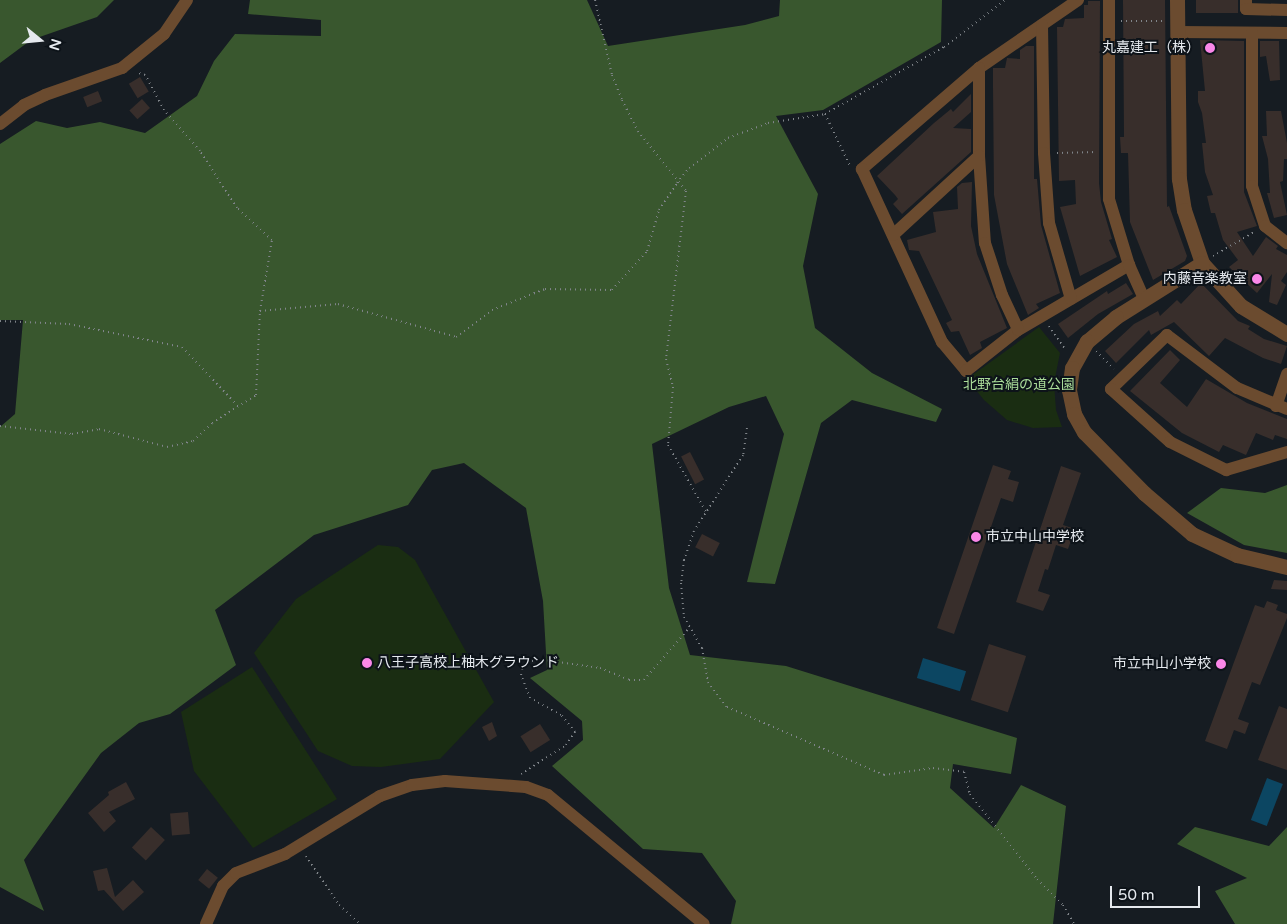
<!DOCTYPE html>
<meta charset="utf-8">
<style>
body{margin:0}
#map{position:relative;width:1287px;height:924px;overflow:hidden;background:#161c22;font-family:"Varela Round","Noto Sans JP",sans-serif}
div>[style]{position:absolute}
.green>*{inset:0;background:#1a2d12}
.forest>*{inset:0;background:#39572e}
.water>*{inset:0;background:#0c4662;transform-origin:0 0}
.building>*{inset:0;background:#382e2b;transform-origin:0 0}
.path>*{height:2px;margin-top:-1px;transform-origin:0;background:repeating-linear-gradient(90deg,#80858a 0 1px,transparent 0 5px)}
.minor>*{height:12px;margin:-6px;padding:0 6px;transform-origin:6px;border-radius:6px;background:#6b4b2f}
.tertiary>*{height:15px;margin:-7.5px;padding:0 7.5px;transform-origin:7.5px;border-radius:7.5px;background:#6b4b2f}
.dots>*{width:14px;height:14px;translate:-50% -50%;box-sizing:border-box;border:2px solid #0d1319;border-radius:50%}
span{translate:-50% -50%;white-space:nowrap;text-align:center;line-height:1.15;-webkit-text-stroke:4px #0d1319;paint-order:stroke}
.poi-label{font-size:14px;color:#e5e9ee}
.right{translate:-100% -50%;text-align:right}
.left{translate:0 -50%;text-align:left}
.park-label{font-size:14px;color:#aadc99}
.north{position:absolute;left:15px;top:15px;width:50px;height:50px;-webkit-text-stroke:4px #0d1319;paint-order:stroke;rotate:107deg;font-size:14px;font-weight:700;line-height:20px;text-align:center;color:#e5e9ee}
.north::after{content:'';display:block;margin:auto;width:18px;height:22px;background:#e5e9ee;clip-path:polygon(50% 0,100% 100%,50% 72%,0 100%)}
.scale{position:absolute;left:1110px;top:886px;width:90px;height:22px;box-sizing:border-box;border:2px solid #e5e9ee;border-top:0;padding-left:6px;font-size:15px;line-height:18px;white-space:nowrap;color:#e5e9ee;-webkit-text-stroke:4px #0d1319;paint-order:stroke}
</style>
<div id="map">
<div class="green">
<i style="clip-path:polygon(1039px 327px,1060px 353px,1054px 383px,1056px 410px,1062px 427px,1033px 428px,1007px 420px,984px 400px,967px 379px)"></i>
<i style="clip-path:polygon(378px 545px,398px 547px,415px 560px,494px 702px,440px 759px,381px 767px,352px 766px,318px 751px,254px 653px,296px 599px)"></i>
<i style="clip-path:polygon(252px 667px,337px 799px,253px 848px,194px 771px,181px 712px)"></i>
</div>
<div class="forest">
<i style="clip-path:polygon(0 0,114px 0,97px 17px,31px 40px,0 63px)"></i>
<i style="clip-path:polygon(250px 0,587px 0,608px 46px,745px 25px,779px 16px,780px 0,942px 0,941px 42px,823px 110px,776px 116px,818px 194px,803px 266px,815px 328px,872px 373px,942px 409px,936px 422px,852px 400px,821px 423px,775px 584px,747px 582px,784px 434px,766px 396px,729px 407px,652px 444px,669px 588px,690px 655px,786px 666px,1017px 738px,1011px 774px,953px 764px,950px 788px,994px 828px,1021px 785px,1066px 806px,1053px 924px,731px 924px,736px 901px,702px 853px,643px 849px,552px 766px,583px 740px,582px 721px,530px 678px,547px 670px,543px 601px,526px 508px,464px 463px,432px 470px,408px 505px,314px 535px,215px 610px,236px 665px,170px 714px,139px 723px,101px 753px,24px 860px,44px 911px,0 887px,0 427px,15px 414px,23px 320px,0 320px,0 144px,36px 121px,67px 128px,100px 122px,145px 133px,197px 96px,214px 61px,235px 34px,321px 36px,321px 20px,248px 14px)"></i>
<i style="clip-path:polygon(1287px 485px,1287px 553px,1244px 545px,1187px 513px,1221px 488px,1265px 493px)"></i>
<i style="clip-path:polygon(1195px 827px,1269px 846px,1287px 827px,1287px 924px,1235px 924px,1215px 891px,1247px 878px,1177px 844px)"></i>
</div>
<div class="water">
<i style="left:923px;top:658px;width:45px;height:21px;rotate:17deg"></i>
<i style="left:1267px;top:778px;width:17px;height:45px;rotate:21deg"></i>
</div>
<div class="building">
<i style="clip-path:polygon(1123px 0,1165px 0,1167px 207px,1169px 206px,1187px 256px,1185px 261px,1153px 280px,1130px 222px,1128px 153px,1121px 153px,1120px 137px,1124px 137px)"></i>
<i style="left:1196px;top:0;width:42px;height:13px"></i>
<i style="clip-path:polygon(1088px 1px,1100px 1px,1099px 183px,1101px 202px,1112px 239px,1109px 240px,1117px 257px,1080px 276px,1060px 207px,1076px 204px,1075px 180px,1059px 181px,1057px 27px,1063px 27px,1065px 19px,1084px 18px,1084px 5px,1088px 5px)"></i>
<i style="clip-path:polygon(1200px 40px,1244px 41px,1244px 192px,1257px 226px,1237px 232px,1253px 256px,1266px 237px,1278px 246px,1276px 249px,1287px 255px,1287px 272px,1281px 281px,1286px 285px,1277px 305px,1269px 302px,1272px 274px,1257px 293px,1229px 267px,1238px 260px,1223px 240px,1215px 213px,1211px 213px,1207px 196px,1213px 195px,1205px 172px,1202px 143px,1206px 143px,1202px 113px,1198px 102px,1198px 91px,1205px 91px)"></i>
<i style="clip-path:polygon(1260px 41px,1279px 41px,1280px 80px,1270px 81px,1266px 56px,1260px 57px)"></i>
<i style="clip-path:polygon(1026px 46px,1034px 46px,1034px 179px,1037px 179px,1041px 225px,1060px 293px,1036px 304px,1039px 308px,1028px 315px,1007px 264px,994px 195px,993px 85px,993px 68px,1005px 68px,1007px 58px,1020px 59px,1020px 50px)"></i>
<i style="left:140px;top:77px;width:17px;height:13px;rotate:59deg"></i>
<i style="left:98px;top:91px;width:11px;height:16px;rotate:68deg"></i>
<i style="clip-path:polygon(971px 94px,971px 112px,953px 128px,971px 129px,971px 152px,902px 214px,893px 204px,898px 199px,895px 195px,877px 176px,934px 123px,951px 109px,953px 112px)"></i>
<i style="left:142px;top:99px;width:12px;height:17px;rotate:48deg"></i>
<i style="clip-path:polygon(1266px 111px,1281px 111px,1287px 143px,1287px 159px,1284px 159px,1283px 181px,1280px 182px,1287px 215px,1274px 218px,1267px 193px,1270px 193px,1268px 159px,1262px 136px,1267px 136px)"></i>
<i style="clip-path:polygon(972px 182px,971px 226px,977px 254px,1007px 328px,980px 342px,982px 348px,970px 355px,959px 331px,951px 332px,946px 323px,952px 320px,919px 251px,909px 250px,907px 240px,936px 232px,933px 212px,958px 209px,957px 187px,962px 183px)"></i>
<i style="clip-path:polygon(1126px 283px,1133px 294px,1098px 314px,1068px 338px,1058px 324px,1107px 291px,1108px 294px)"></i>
<i style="clip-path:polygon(1201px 283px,1238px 321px,1250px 326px,1248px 329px,1264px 339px,1287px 346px,1281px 364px,1263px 358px,1225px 338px,1209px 356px,1174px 322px,1151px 335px,1149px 330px,1116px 363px,1105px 351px,1134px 324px,1158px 311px,1160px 316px,1177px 300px,1181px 304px)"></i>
<i style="clip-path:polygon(1170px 350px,1180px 360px,1160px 383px,1187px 407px,1206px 379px,1247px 403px,1287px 419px,1287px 439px,1275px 435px,1273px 440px,1256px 433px,1246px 455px,1223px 445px,1219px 452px,1182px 433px,1130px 391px)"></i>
<i style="left:690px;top:452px;width:31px;height:10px;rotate:63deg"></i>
<i style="clip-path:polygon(993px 465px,1011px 471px,1008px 479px,1019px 482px,1013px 502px,1001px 498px,954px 634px,937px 628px)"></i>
<i style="clip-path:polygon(1061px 466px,1081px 473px,1063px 525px,1075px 529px,1068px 549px,1056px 545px,1048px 570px,1045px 569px,1038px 591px,1050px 595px,1043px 611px,1016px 602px)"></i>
<i style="left:702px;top:534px;width:20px;height:15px;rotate:27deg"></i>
<i style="clip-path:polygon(1274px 580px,1287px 581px,1287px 590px,1271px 589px)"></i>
<i style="clip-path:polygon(1267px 601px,1278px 605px,1276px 610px,1287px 614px,1287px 618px,1260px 685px,1252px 682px,1238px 719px,1249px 723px,1245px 734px,1234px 730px,1227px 749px,1205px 741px,1255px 605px,1264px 608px)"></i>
<i style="left:989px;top:644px;width:39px;height:59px;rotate:18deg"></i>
<i style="clip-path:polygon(1279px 706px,1287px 709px,1287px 770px,1258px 760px)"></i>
<i style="clip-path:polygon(492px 722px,497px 736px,489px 741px,482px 727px)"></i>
<i style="left:540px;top:724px;width:19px;height:23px;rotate:58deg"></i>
<i style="clip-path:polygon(126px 782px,135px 799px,109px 812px,116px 821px,104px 832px,88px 813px,109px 795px,108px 792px)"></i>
<i style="left:188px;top:812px;width:22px;height:18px;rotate:85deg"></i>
<i style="left:151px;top:827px;width:19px;height:28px;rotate:43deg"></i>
<i style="clip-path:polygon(107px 868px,115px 897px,133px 880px,144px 892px,123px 911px,104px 890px,98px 891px,93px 871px)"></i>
<i style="left:207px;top:869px;width:14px;height:14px;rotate:39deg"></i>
</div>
<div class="path">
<i style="left:595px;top:0;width:77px;rotate:77.2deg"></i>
<i style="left:612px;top:75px;width:27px;rotate:68deg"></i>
<i style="left:622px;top:100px;width:35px;rotate:63deg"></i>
<i style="left:638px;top:131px;width:77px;rotate:51.3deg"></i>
<i style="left:686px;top:191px;width:169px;rotate:96.8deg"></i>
<i style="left:666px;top:359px;width:29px;rotate:76deg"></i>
<i style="left:673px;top:387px;width:58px;rotate:94.9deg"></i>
<i style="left:668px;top:445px;width:77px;rotate:60.4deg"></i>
<i style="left:1121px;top:21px;width:43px"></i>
<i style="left:825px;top:114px;width:58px;rotate:64.3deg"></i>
<i style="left:1057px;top:153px;width:40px;rotate:-1.4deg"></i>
<i style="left:1213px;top:256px;width:48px;rotate:-30.3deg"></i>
<i style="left:260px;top:311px;width:78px;rotate:-5.1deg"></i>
<i style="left:338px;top:304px;width:123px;rotate:15.6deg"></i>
<i style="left:456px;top:337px;width:45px;rotate:-36.9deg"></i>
<i style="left:492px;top:310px;width:57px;rotate:-21.6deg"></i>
<i style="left:545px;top:289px;width:67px;rotate:0.9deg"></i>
<i style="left:612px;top:290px;width:52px;rotate:-48.1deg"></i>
<i style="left:647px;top:251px;width:43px;rotate:-73.7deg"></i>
<i style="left:659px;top:210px;width:32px;rotate:-56deg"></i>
<i style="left:677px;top:183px;width:19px;rotate:-51deg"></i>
<i style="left:689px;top:168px;width:49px;rotate:-37.6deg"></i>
<i style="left:728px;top:138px;width:43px;rotate:-20.6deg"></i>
<i style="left:768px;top:123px;width:58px;rotate:-9deg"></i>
<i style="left:825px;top:114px;width:137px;rotate:-29.4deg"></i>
<i style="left:944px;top:47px;width:77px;rotate:-37.6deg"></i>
<i style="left:0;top:321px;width:69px;rotate:2.5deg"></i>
<i style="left:69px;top:324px;width:115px;rotate:11.5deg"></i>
<i style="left:182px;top:347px;width:83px;rotate:46.5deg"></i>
<i style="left:1049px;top:326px;width:29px;rotate:55deg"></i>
<i style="left:1096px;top:351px;width:25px;rotate:45deg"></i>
<i style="left:0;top:426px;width:72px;rotate:6.3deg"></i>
<i style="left:72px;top:434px;width:27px;rotate:-10deg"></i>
<i style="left:99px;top:429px;width:70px;rotate:14.8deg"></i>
<i style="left:167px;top:447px;width:27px;rotate:-13deg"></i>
<i style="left:193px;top:441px;width:26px;rotate:-43deg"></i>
<i style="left:212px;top:423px;width:52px;rotate:-32.5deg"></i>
<i style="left:256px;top:395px;width:84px;rotate:-87.3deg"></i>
<i style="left:260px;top:311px;width:72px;rotate:-80.4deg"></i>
<i style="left:272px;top:240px;width:47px;rotate:-137.6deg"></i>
<i style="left:237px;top:208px;width:68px;rotate:-123deg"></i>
<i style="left:200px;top:151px;width:55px;rotate:-131.3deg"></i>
<i style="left:164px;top:110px;width:40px;rotate:-118deg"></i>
<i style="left:145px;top:75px;width:9px;rotate:-162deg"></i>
<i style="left:747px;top:428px;width:27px;rotate:98deg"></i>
<i style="left:743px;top:455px;width:90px;rotate:122.8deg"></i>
<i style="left:694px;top:531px;width:31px;rotate:109deg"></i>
<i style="left:684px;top:560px;width:23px;rotate:97deg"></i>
<i style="left:681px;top:583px;width:34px;rotate:85deg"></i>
<i style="left:684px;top:617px;width:36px;rotate:60deg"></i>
<i style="left:702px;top:648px;width:35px;rotate:80deg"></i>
<i style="left:708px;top:682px;width:31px;rotate:53deg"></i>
<i style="left:727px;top:707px;width:171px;rotate:23.4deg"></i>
<i style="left:884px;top:775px;width:49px;rotate:-8.1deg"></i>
<i style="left:933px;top:768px;width:31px;rotate:7deg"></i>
<i style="left:964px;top:772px;width:23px;rotate:75deg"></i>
<i style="left:970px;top:794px;width:108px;rotate:51.8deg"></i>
<i style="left:1037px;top:879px;width:37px;rotate:45deg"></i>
<i style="left:1063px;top:905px;width:22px;rotate:60deg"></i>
<i style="left:521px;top:774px;width:54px;rotate:-32.8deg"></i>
<i style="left:566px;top:745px;width:16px;rotate:-55deg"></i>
<i style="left:575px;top:732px;width:22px;rotate:-129deg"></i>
<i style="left:561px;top:715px;width:35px;rotate:-151deg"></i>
<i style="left:530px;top:698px;width:25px;rotate:-111deg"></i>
<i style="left:521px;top:675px;width:10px;rotate:-79deg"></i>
<i style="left:523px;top:665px;width:15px;rotate:-23deg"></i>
<i style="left:537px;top:659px;width:64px;rotate:8.1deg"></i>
<i style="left:600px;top:668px;width:31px;rotate:22deg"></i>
<i style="left:629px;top:680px;width:15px"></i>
<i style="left:644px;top:680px;width:69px;rotate:-49.1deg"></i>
<i style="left:306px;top:856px;width:59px;rotate:56deg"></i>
<i style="left:339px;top:905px;width:28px;rotate:42deg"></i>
</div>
<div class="minor">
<i style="left:1078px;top:0;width:120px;rotate:145.5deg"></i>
<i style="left:979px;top:68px;width:155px;rotate:139.2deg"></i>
<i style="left:862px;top:169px;width:191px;rotate:65.2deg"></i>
<i style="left:942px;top:342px;width:38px;rotate:50deg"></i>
<i style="left:966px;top:371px;width:66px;rotate:-38.3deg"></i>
<i style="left:1018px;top:330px;width:129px;rotate:-30.4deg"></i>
<i style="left:1129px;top:265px;width:69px;rotate:-106.9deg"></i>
<i style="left:1109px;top:199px;width:199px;rotate:-90deg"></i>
<i style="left:1246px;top:0;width:9px;rotate:90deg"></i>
<i style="left:1246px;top:9px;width:41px;rotate:1.4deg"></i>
<i style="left:1042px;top:25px;width:128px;rotate:89.1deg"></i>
<i style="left:1044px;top:153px;width:70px;rotate:85.9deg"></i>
<i style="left:1049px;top:223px;width:79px;rotate:73.9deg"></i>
<i style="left:1178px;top:32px;width:109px;rotate:0.5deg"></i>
<i style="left:1252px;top:33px;width:153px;rotate:90deg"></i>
<i style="left:1252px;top:186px;width:42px;rotate:72deg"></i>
<i style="left:1265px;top:226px;width:28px;rotate:38deg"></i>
<i style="left:979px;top:68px;width:88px;rotate:90deg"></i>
<i style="left:979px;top:156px;width:87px;rotate:86.1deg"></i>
<i style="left:985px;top:243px;width:55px;rotate:71.9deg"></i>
<i style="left:1002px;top:295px;width:38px;rotate:65deg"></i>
<i style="left:0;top:124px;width:31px;rotate:-38deg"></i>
<i style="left:24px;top:105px;width:23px;rotate:-25deg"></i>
<i style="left:45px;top:95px;width:82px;rotate:-19.3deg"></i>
<i style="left:122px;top:68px;width:54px;rotate:-39deg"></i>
<i style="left:164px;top:34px;width:41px;rotate:-55.9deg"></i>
<i style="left:893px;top:235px;width:117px;rotate:-42.6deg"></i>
<i style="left:1129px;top:265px;width:36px;rotate:66deg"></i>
<i style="left:1276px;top:406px;width:34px;rotate:-71deg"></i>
<i style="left:1287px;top:409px;width:54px;rotate:-157.2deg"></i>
<i style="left:1237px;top:388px;width:88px;rotate:-142.9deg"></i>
<i style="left:1167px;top:335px;width:78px;rotate:136deg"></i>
<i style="left:1111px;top:389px;width:79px;rotate:41.9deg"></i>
<i style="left:1170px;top:442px;width:63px;rotate:26.6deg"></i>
<i style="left:1226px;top:470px;width:64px;rotate:-16.4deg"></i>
<i style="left:206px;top:924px;width:42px;rotate:-65.9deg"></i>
<i style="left:223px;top:886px;width:18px;rotate:-45deg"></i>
<i style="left:236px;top:873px;width:53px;rotate:-21.2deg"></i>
<i style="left:285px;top:854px;width:111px;rotate:-31.4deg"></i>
<i style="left:380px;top:796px;width:34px;rotate:-19deg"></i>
<i style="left:412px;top:785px;width:33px;rotate:-7deg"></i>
<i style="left:445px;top:781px;width:81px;rotate:4.2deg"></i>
<i style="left:526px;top:787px;width:23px;rotate:20deg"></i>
<i style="left:548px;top:795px;width:202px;rotate:39.6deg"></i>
</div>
<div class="tertiary">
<i style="left:1177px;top:0;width:179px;rotate:89.4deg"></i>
<i style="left:1179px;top:179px;width:31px;rotate:81deg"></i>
<i style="left:1184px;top:210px;width:56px;rotate:71.2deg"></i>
<i style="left:1202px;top:263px;width:58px;rotate:47.8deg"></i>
<i style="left:1241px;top:306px;width:54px;rotate:31.3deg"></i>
<i style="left:1202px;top:263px;width:102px;rotate:147.9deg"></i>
<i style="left:1116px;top:317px;width:38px;rotate:140deg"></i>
<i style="left:1087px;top:341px;width:31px;rotate:119deg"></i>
<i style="left:1072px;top:368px;width:22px;rotate:98deg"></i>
<i style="left:1069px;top:390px;width:25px;rotate:78deg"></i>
<i style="left:1074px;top:414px;width:21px;rotate:61deg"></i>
<i style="left:1084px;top:432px;width:86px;rotate:45.5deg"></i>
<i style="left:1144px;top:493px;width:63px;rotate:40.5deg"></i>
<i style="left:1192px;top:534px;width:50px;rotate:25deg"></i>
<i style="left:1237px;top:555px;width:51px;rotate:13.5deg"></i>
</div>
<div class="dots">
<i style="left:1210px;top:48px;background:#fa87e8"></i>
<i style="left:1257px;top:279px;background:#fa87e8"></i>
<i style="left:976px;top:537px;background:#fa87e8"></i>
<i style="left:367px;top:663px;background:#fa87e8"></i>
<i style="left:1221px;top:664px;background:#fa87e8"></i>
</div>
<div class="poi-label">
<span class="right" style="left:1200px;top:48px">丸嘉建工（株）</span>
<span class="right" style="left:1247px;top:279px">内藤音楽教室</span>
<span class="left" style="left:986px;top:537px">市立中山中学校</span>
<span class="left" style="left:377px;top:663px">八王子高校上柚木グラウンド</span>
<span class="right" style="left:1211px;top:664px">市立中山小学校</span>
</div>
<div class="park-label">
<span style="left:1019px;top:385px">北野台絹の道公園</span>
</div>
<div class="north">N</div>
<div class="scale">50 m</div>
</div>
